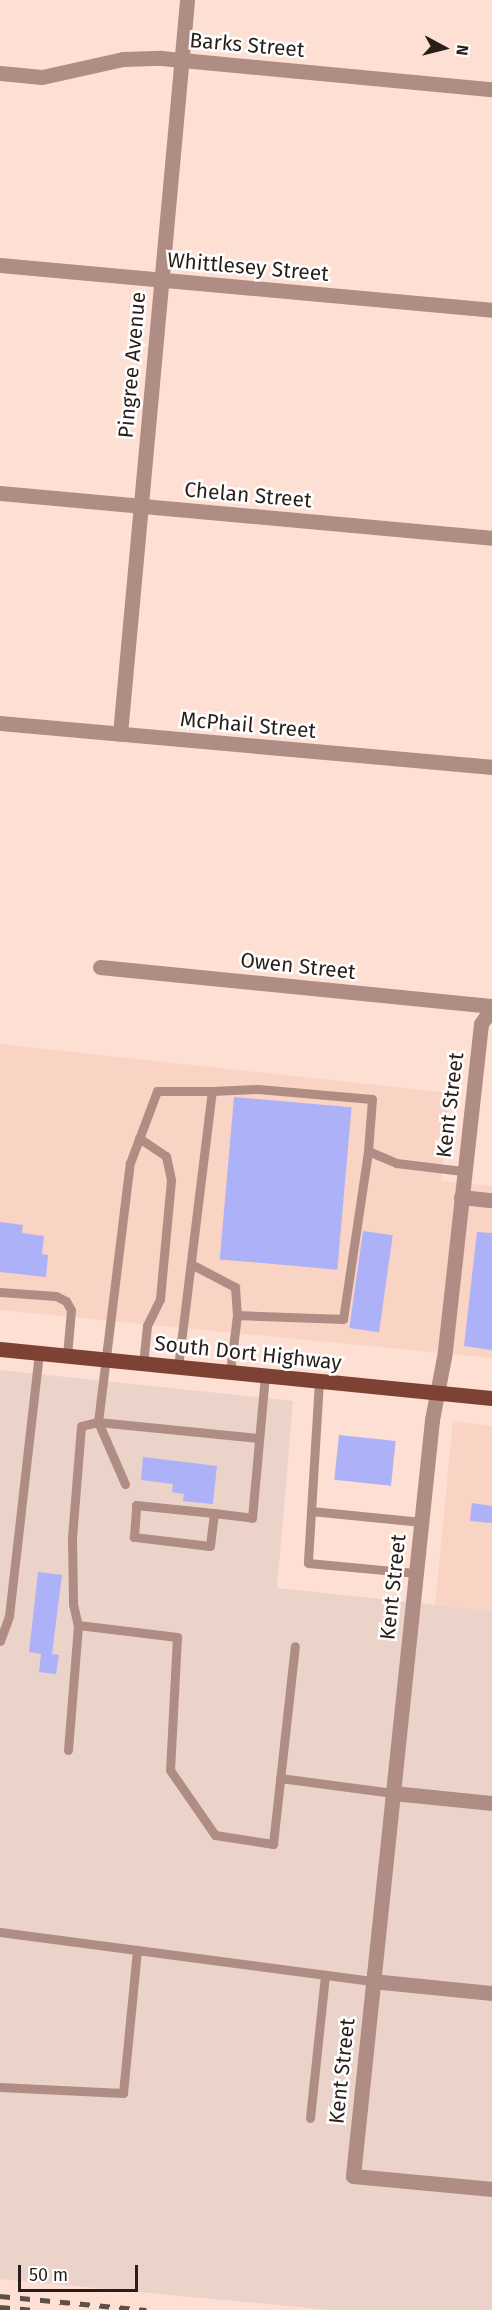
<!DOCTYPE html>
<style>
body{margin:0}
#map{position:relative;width:492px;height:2310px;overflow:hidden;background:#fedfd3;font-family:"Fira Sans",sans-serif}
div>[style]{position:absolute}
.built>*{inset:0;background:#f9d3c3}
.industrial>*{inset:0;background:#ebd3c9}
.building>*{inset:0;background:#adb1f8;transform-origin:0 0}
.service>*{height:9px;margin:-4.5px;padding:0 4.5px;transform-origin:4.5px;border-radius:4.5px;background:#b08d84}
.minor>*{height:15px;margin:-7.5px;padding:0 7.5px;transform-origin:7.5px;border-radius:7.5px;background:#b08d84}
.primary>*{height:15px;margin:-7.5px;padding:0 7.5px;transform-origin:7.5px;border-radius:7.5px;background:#7d4234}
.rail>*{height:4.5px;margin-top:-2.25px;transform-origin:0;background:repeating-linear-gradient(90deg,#5e4f48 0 10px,transparent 0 20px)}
span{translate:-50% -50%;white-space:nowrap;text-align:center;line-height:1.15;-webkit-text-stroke:5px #fff;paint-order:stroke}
.street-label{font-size:21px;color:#291f1a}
.north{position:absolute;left:414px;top:18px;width:60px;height:60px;-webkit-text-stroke:4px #fff;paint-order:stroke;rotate:97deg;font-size:16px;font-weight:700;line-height:24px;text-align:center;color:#291f1a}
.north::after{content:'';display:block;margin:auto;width:21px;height:27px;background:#291f1a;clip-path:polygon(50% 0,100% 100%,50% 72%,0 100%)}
.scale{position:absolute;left:18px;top:2265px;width:120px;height:27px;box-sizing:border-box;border:3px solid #291f1a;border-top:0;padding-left:8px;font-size:18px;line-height:21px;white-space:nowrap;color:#291f1a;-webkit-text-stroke:4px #fff;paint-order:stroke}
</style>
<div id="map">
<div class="built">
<i style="clip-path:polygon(0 1044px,450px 1093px,441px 1181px,492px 1186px,492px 1358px,0 1310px)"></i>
<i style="clip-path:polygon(453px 1421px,492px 1426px,492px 1611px,435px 1605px)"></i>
</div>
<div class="industrial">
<i style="clip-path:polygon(0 1370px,293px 1401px,277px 1588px,492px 1611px,492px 2310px,331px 2310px,0 2279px)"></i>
</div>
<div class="building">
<i style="left:234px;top:1097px;width:118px;height:163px;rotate:5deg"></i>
<i style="clip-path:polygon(0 1222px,23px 1225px,22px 1233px,44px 1236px,42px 1254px,48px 1255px,46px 1277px,0 1272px)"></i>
<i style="left:363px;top:1231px;width:30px;height:98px;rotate:8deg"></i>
<i style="clip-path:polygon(477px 1232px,492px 1233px,492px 1350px,464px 1346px)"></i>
<i style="left:339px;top:1435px;width:57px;height:45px;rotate:6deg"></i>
<i style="clip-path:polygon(143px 1457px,217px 1466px,213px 1504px,183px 1501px,184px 1494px,172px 1492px,173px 1484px,141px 1480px)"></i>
<i style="clip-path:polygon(472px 1503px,492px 1506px,492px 1523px,470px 1521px)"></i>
<i style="clip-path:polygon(38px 1572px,62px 1575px,52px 1654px,59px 1655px,56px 1674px,39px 1672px,41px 1654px,29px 1652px)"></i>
</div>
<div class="service">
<i style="left:139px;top:1138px;width:32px;rotate:34deg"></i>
<i style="left:166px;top:1156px;width:25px;rotate:78deg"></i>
<i style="left:171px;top:1180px;width:120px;rotate:95.3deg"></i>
<i style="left:160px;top:1299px;width:30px;rotate:116deg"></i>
<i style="left:147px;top:1326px;width:37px;rotate:96deg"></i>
<i style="left:191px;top:1264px;width:50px;rotate:27.6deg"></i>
<i style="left:235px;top:1287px;width:28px;rotate:86deg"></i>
<i style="left:0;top:1292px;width:56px;rotate:4.1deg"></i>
<i style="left:56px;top:1296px;width:11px;rotate:27deg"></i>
<i style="left:66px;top:1301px;width:10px;rotate:61deg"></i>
<i style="left:71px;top:1310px;width:46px;rotate:95deg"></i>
<i style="left:178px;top:1367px;width:278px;rotate:-83deg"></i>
<i style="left:212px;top:1091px;width:46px;rotate:-2.5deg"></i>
<i style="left:258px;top:1089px;width:114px;rotate:5deg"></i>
<i style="left:372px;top:1099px;width:52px;rotate:94.4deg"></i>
<i style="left:368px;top:1151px;width:30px;rotate:23deg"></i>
<i style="left:396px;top:1163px;width:67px;rotate:6.8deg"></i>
<i style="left:230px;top:1372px;width:57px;rotate:-83deg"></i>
<i style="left:237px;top:1315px;width:106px;rotate:2.2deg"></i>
<i style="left:343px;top:1319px;width:170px;rotate:-81.5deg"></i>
<i style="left:319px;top:1381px;width:182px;rotate:93.5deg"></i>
<i style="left:308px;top:1563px;width:107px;rotate:5.3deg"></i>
<i style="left:258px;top:1438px;width:161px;rotate:-174.3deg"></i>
<i style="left:98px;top:1422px;width:17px;rotate:167deg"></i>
<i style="left:81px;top:1426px;width:111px;rotate:94.6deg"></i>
<i style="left:72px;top:1537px;width:67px;rotate:89.1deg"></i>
<i style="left:73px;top:1604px;width:22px;rotate:77deg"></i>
<i style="left:78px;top:1625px;width:100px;rotate:6.9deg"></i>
<i style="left:177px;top:1637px;width:133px;rotate:93deg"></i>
<i style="left:170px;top:1770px;width:79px;rotate:55.3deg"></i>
<i style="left:215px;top:1835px;width:59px;rotate:8.8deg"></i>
<i style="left:273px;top:1844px;width:199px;rotate:-83.7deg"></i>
<i style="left:125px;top:1484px;width:68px;rotate:-113.5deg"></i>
<i style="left:98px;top:1422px;width:261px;rotate:-83deg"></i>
<i style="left:130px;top:1163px;width:77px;rotate:-69.4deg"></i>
<i style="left:157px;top:1091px;width:55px"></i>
<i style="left:311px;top:1511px;width:111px;rotate:5.7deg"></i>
<i style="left:214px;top:1513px;width:33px;rotate:97deg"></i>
<i style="left:210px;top:1546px;width:77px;rotate:-173.2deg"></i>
<i style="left:134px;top:1537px;width:32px;rotate:-86deg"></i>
<i style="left:136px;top:1505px;width:78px;rotate:5.9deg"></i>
<i style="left:214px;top:1513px;width:38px;rotate:7deg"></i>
<i style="left:252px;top:1518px;width:143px;rotate:-84.8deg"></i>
<i style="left:0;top:1641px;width:27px;rotate:-70deg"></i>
<i style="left:9px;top:1616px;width:265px;rotate:-83.5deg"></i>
<i style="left:68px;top:1750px;width:125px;rotate:-85.4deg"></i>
<i style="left:280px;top:1778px;width:114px;rotate:7.6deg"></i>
<i style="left:0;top:1932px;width:375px;rotate:7.5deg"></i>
<i style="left:0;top:2087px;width:123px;rotate:2.8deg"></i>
<i style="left:123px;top:2093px;width:144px;rotate:-84.4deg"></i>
<i style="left:310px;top:2118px;width:144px;rotate:-84deg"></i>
</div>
<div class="minor">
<i style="left:0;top:73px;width:42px;rotate:5.4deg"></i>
<i style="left:42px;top:77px;width:83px;rotate:-12.5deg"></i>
<i style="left:123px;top:59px;width:38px;rotate:-2deg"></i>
<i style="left:161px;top:58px;width:332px;rotate:5.4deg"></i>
<i style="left:0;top:265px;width:494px;rotate:5.2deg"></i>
<i style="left:0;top:493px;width:494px;rotate:5.2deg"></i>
<i style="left:0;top:723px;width:494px;rotate:5.1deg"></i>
<i style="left:120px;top:734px;width:737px;rotate:-84.78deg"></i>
<i style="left:100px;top:967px;width:394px;rotate:5.7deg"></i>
<i style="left:492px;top:1008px;width:19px;rotate:125deg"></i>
<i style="left:481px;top:1024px;width:335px;rotate:96.3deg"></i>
<i style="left:444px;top:1357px;width:64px;rotate:100.8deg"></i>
<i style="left:432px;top:1420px;width:760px;rotate:95.97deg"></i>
<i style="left:353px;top:2176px;width:140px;rotate:5.3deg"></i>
<i style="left:461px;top:1197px;width:31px;rotate:6deg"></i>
<i style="left:393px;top:1793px;width:100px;rotate:5.8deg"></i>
<i style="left:372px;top:1981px;width:121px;rotate:5.7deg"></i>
</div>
<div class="primary">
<i style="left:0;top:1349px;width:494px;rotate:5.7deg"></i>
</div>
<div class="rail">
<i style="left:0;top:2296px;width:147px;rotate:5.5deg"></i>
<i style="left:0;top:2307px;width:32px;rotate:5deg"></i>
</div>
<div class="street-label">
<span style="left:247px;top:45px;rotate:5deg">Barks Street</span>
<span style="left:248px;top:267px;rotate:5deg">Whittlesey Street</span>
<span style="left:132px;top:365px;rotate:-85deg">Pingree Avenue</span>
<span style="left:248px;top:495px;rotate:5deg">Chelan Street</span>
<span style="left:248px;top:725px;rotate:5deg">McPhail Street</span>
<span style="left:298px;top:966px;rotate:6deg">Owen Street</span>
<span style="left:450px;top:1105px;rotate:-83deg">Kent Street</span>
<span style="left:248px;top:1353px;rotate:6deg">South Dort Highway</span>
<span style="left:393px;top:1587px;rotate:-84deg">Kent Street</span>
<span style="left:342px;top:2071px;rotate:-84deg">Kent Street</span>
</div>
<div class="north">N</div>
<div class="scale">50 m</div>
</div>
